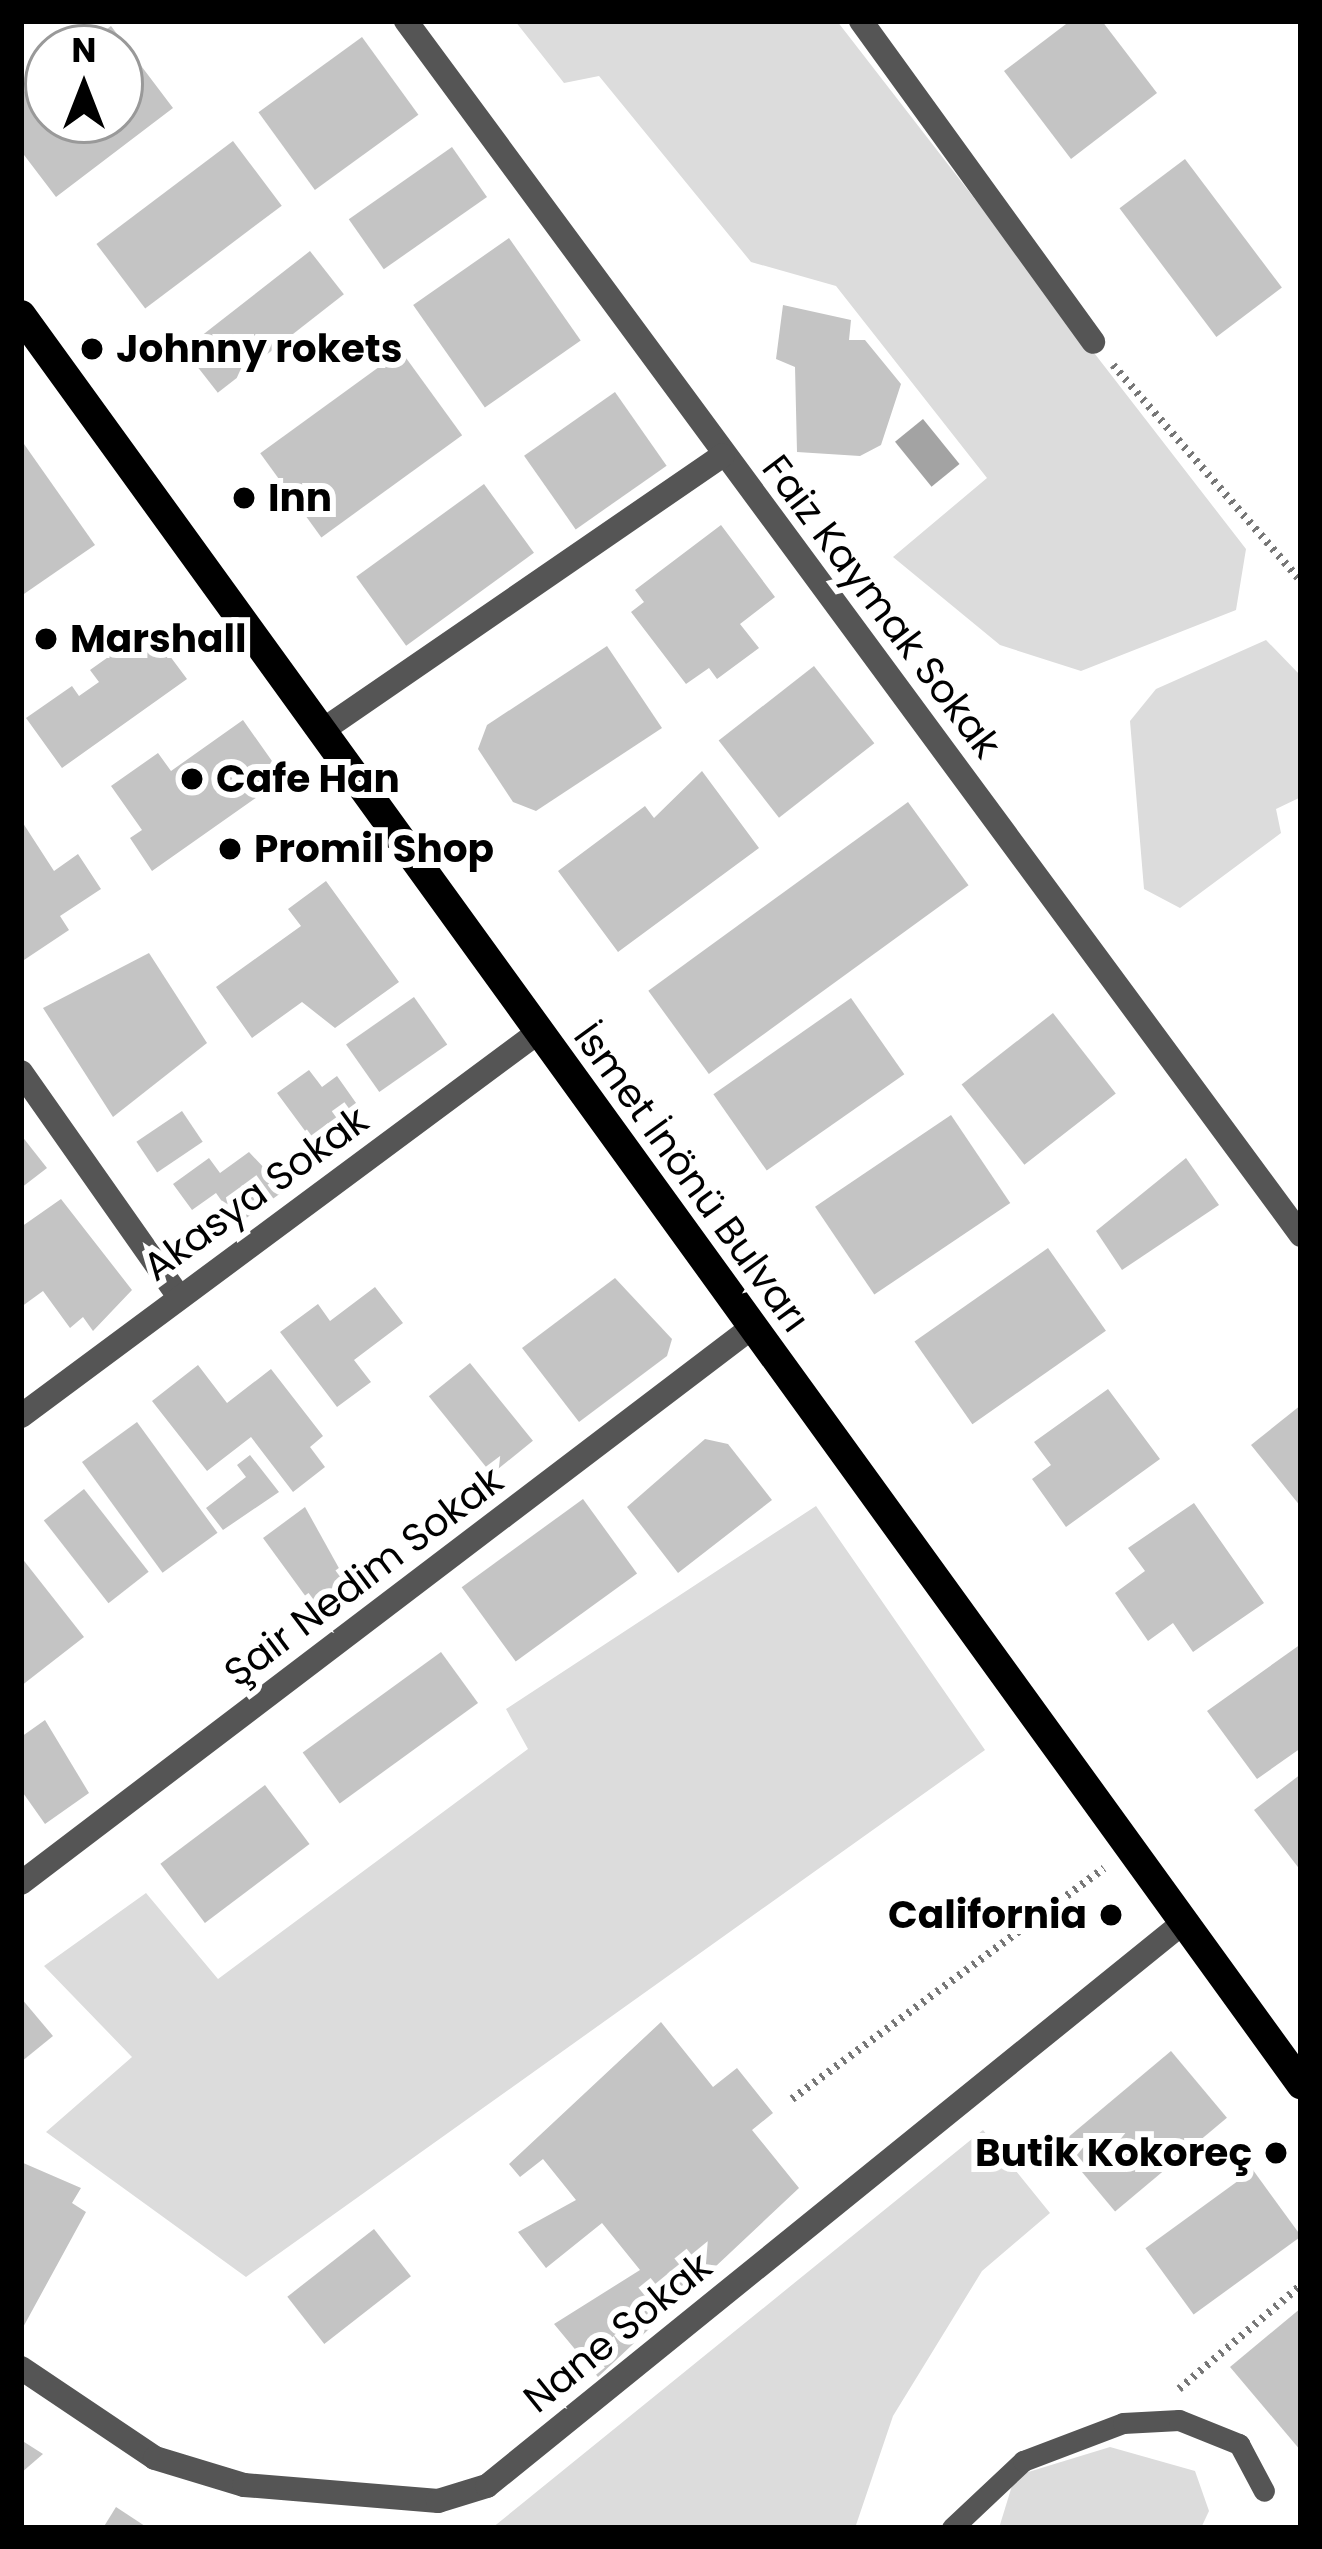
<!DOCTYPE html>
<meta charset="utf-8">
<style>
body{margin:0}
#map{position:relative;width:1322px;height:2549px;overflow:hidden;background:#fff;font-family:Poppins,sans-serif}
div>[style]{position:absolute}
.green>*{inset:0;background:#dcdcdc}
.water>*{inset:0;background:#a3a3a3;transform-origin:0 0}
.building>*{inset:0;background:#c4c4c4;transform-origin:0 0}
.path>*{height:8px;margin-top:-4px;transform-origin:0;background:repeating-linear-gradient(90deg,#777 0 3px,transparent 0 9px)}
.service>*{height:21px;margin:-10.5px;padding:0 10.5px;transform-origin:10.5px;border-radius:10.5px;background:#555}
.minor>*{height:24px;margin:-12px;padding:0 12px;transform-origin:12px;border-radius:12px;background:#555}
.primary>*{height:30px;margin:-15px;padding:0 15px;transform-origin:15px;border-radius:15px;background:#000}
.dots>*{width:33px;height:33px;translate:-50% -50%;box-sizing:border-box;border:6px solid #fff;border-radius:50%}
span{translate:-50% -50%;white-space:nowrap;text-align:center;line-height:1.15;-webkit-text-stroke:12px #fff;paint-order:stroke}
.poi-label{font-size:39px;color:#000;font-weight:700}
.left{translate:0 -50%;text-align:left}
.right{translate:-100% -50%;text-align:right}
.street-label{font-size:39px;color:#000}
.frame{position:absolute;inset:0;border:24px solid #000;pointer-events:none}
.north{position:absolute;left:24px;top:24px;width:120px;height:120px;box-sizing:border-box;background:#fff;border:3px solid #999;border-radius:50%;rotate:0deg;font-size:33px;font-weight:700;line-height:48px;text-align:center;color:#000}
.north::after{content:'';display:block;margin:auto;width:42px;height:54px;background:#000;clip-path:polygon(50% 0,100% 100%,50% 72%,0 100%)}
</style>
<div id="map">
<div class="green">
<i style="clip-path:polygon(515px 21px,837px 21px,1246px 549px,1236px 610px,1081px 671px,1000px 645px,893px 557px,987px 478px,836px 286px,751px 262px,599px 76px,564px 83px)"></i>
<i style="clip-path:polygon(1266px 640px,1301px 676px,1301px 797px,1276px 809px,1281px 833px,1180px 908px,1144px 889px,1130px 721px,1156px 689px)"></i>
<i style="clip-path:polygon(816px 1506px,985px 1750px,246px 2277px,46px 2132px,132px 2057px,44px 1966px,146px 1893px,218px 1979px,528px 1749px,506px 1709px)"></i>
<i style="clip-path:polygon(983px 2130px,1050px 2213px,982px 2271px,893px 2416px,855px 2528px,492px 2528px)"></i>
<i style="clip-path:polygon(1110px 2447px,1195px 2471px,1209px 2511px,1201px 2528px,999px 2528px,1015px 2476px)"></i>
</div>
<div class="water">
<i style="left:923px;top:419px;width:58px;height:36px;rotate:51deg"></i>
</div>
<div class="building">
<i style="clip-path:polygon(1070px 21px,1102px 21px,1157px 93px,1071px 159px,1004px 71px)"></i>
<i style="clip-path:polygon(111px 26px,173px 108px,56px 197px,21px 151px,21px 94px,48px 74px,48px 120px,120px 120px,120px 48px,82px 48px)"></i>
<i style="left:362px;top:37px;width:96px;height:128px;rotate:54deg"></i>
<i style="left:233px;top:141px;width:81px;height:171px;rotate:53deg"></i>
<i style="left:452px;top:147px;width:61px;height:126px;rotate:55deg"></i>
<i style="left:1185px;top:159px;width:161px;height:82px;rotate:53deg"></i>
<i style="left:509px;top:238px;width:125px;height:117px;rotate:55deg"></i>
<i style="left:310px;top:251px;width:55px;height:160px;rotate:52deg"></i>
<i style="clip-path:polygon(783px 305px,851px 320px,849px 340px,865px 340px,901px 384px,881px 445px,860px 456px,797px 452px,795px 367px,776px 359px)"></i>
<i style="left:401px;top:351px;width:104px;height:174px;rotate:54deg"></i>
<i style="left:615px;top:392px;width:90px;height:111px;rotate:55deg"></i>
<i style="clip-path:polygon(24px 444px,95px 545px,21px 596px,21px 447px)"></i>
<i style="left:484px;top:484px;width:85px;height:158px;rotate:54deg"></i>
<i style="clip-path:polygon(721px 525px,775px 597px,740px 624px,759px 648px,717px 679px,709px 668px,686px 684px,631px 612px,644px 602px,635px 590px)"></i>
<i style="clip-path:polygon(149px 628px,187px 679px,62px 768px,26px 718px,72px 686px,79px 696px,99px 682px,90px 670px)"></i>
<i style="clip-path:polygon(607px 646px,662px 728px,536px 811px,513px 802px,478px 749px,487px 725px)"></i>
<i style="left:814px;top:666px;width:98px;height:121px;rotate:52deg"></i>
<i style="clip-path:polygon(243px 720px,284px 778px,152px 871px,130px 838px,142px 830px,111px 786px,158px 753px,171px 771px)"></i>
<i style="clip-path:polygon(702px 771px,759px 848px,618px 952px,558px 871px,645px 806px,654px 818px)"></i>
<i style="left:908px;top:802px;width:103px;height:321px;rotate:54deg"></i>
<i style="clip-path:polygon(21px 820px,54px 871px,78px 854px,101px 889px,60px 916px,69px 930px,21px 962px)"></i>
<i style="clip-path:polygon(326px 881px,399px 982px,335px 1028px,302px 1002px,252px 1038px,216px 987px,301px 926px,288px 909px)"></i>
<i style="clip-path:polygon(149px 953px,207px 1043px,113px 1117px,43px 1008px)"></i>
<i style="left:414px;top:997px;width:58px;height:83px;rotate:55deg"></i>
<i style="left:851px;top:998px;width:93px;height:168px;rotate:55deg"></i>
<i style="left:1053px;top:1013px;width:102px;height:116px;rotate:52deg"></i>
<i style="clip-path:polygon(309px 1070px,322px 1087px,337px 1076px,361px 1110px,314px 1143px,277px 1093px)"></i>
<i style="left:182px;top:1111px;width:37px;height:55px;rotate:56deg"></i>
<i style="left:951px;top:1115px;width:106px;height:164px;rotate:56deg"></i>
<i style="clip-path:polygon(21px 1135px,47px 1168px,21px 1188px)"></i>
<i style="clip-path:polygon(249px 1152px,285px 1190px,238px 1224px,216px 1193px,192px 1210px,173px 1184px,209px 1158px,220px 1173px)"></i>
<i style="clip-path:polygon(1186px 1158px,1219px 1205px,1122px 1270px,1096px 1231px)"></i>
<i style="clip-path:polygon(61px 1199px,132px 1290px,93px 1331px,83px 1317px,70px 1328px,43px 1291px,21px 1307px,21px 1227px)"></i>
<i style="left:1048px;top:1248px;width:101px;height:163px;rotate:55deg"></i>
<i style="clip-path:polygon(615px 1278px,672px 1339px,667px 1356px,579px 1422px,522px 1348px)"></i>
<i style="clip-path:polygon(375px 1287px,403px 1323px,354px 1360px,371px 1382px,337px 1407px,280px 1332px,318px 1304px,330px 1321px)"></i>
<i style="left:470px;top:1363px;width:100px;height:53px;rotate:51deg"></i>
<i style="clip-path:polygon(198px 1365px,227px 1403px,271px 1369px,323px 1436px,310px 1447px,325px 1467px,293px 1492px,251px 1437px,207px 1471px,152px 1401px)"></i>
<i style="clip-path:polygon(1108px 1389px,1160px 1459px,1066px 1527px,1032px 1479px,1051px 1465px,1034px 1442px)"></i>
<i style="clip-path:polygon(1301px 1405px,1301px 1507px,1251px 1445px)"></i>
<i style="left:137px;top:1422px;width:137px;height:68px;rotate:54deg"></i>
<i style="clip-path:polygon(705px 1439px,728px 1444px,772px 1500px,678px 1573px,627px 1507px)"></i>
<i style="clip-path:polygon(250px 1455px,279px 1492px,223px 1530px,206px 1508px,246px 1477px,237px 1465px)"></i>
<i style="left:84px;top:1489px;width:105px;height:51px;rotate:52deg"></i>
<i style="left:583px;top:1499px;width:92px;height:150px;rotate:54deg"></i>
<i style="clip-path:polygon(1194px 1503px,1264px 1603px,1193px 1652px,1173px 1623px,1148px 1641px,1115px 1593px,1145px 1571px,1128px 1548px)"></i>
<i style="clip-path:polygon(305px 1507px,350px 1588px,317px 1612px,263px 1538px)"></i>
<i style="clip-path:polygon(21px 1557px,84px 1637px,21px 1686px)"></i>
<i style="clip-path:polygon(1301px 1644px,1301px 1748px,1257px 1779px,1207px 1711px)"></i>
<i style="left:441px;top:1652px;width:63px;height:171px;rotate:54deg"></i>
<i style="clip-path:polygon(45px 1720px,89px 1793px,45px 1824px,21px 1790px,21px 1737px)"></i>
<i style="clip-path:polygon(1301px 1774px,1301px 1871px,1254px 1810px)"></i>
<i style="left:265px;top:1785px;width:74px;height:131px;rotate:53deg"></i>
<i style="clip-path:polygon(21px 1998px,53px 2036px,21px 2062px)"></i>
<i style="clip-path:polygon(661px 2022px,713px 2087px,737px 2068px,773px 2113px,752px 2130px,799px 2188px,598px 2377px,554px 2324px,640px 2270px,602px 2223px,546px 2268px,518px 2232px,576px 2200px,543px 2159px,520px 2177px,509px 2164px)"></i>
<i style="left:1171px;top:2051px;width:87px;height:146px;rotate:50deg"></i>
<i style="clip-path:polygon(21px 2162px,81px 2188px,72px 2203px,86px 2212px,21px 2331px)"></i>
<i style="left:1253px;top:2170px;width:82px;height:133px;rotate:54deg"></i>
<i style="left:374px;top:2229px;width:60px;height:110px;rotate:52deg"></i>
<i style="clip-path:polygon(1301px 2308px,1301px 2451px,1230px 2367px)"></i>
<i style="clip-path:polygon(21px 2440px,43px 2454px,21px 2473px)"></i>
<i style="clip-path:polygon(116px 2507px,148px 2528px,103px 2528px)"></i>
</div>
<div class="path">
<i style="left:1113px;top:365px;width:286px;rotate:49deg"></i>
<i style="left:792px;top:2099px;width:388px;rotate:-36.5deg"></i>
<i style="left:1179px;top:2389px;width:160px;rotate:-40.4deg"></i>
</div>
<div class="service">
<i style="left:952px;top:2528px;width:98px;rotate:-43.3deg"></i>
<i style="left:1023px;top:2461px;width:107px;rotate:-20.8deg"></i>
<i style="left:1123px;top:2423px;width:56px;rotate:-3.1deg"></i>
<i style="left:1179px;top:2420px;width:65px;rotate:21.8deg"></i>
<i style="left:1239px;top:2444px;width:53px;rotate:62deg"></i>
</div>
<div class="minor">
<i style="left:406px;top:21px;width:1508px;rotate:53.6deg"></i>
<i style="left:861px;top:21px;width:396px;rotate:54.1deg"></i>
<i style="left:323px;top:730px;width:485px;rotate:-34.5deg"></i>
<i style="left:21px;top:1072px;width:273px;rotate:54.9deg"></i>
<i style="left:21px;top:1416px;width:643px;rotate:-36.58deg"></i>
<i style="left:21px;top:1883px;width:917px;rotate:-37.24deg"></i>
<i style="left:21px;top:2368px;width:161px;rotate:33.9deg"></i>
<i style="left:155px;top:2458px;width:93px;rotate:16.9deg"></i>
<i style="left:244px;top:2485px;width:195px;rotate:4.7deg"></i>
<i style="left:438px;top:2501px;width:51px;rotate:-17deg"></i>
<i style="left:487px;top:2486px;width:897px;rotate:-38.98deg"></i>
</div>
<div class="primary">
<i style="left:21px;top:315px;width:2184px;rotate:54.11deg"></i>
</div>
<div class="dots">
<i style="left:92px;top:349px;background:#000"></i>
<i style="left:244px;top:498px;background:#000"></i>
<i style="left:46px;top:639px;background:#000"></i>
<i style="left:192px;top:779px;background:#000"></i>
<i style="left:230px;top:849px;background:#000"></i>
<i style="left:1111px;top:1915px;background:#000"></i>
<i style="left:1276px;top:2153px;background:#000"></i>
</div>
<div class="poi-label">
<span class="left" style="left:116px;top:349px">Johnny rokets</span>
<span class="left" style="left:268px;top:498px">Inn</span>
<span class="left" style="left:70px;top:639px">Marshall</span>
<span class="left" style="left:216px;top:779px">Cafe Han</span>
<span class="left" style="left:254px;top:849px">Promil Shop</span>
<span class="right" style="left:1087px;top:1915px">California</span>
<span class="right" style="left:1252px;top:2153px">Butik Kokoreç</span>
</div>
<div class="street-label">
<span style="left:881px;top:607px;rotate:53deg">Faiz Kaymak Sokak</span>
<span style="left:691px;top:1178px;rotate:54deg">İsmet İnönü Bulvarı</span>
<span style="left:256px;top:1194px;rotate:-36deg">Akasya Sokak</span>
<span style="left:364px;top:1577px;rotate:-37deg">Şair Nedim Sokak</span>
<span style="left:618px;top:2333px;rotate:-39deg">Nane Sokak</span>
</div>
<div class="frame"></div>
<div class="north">N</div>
</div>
